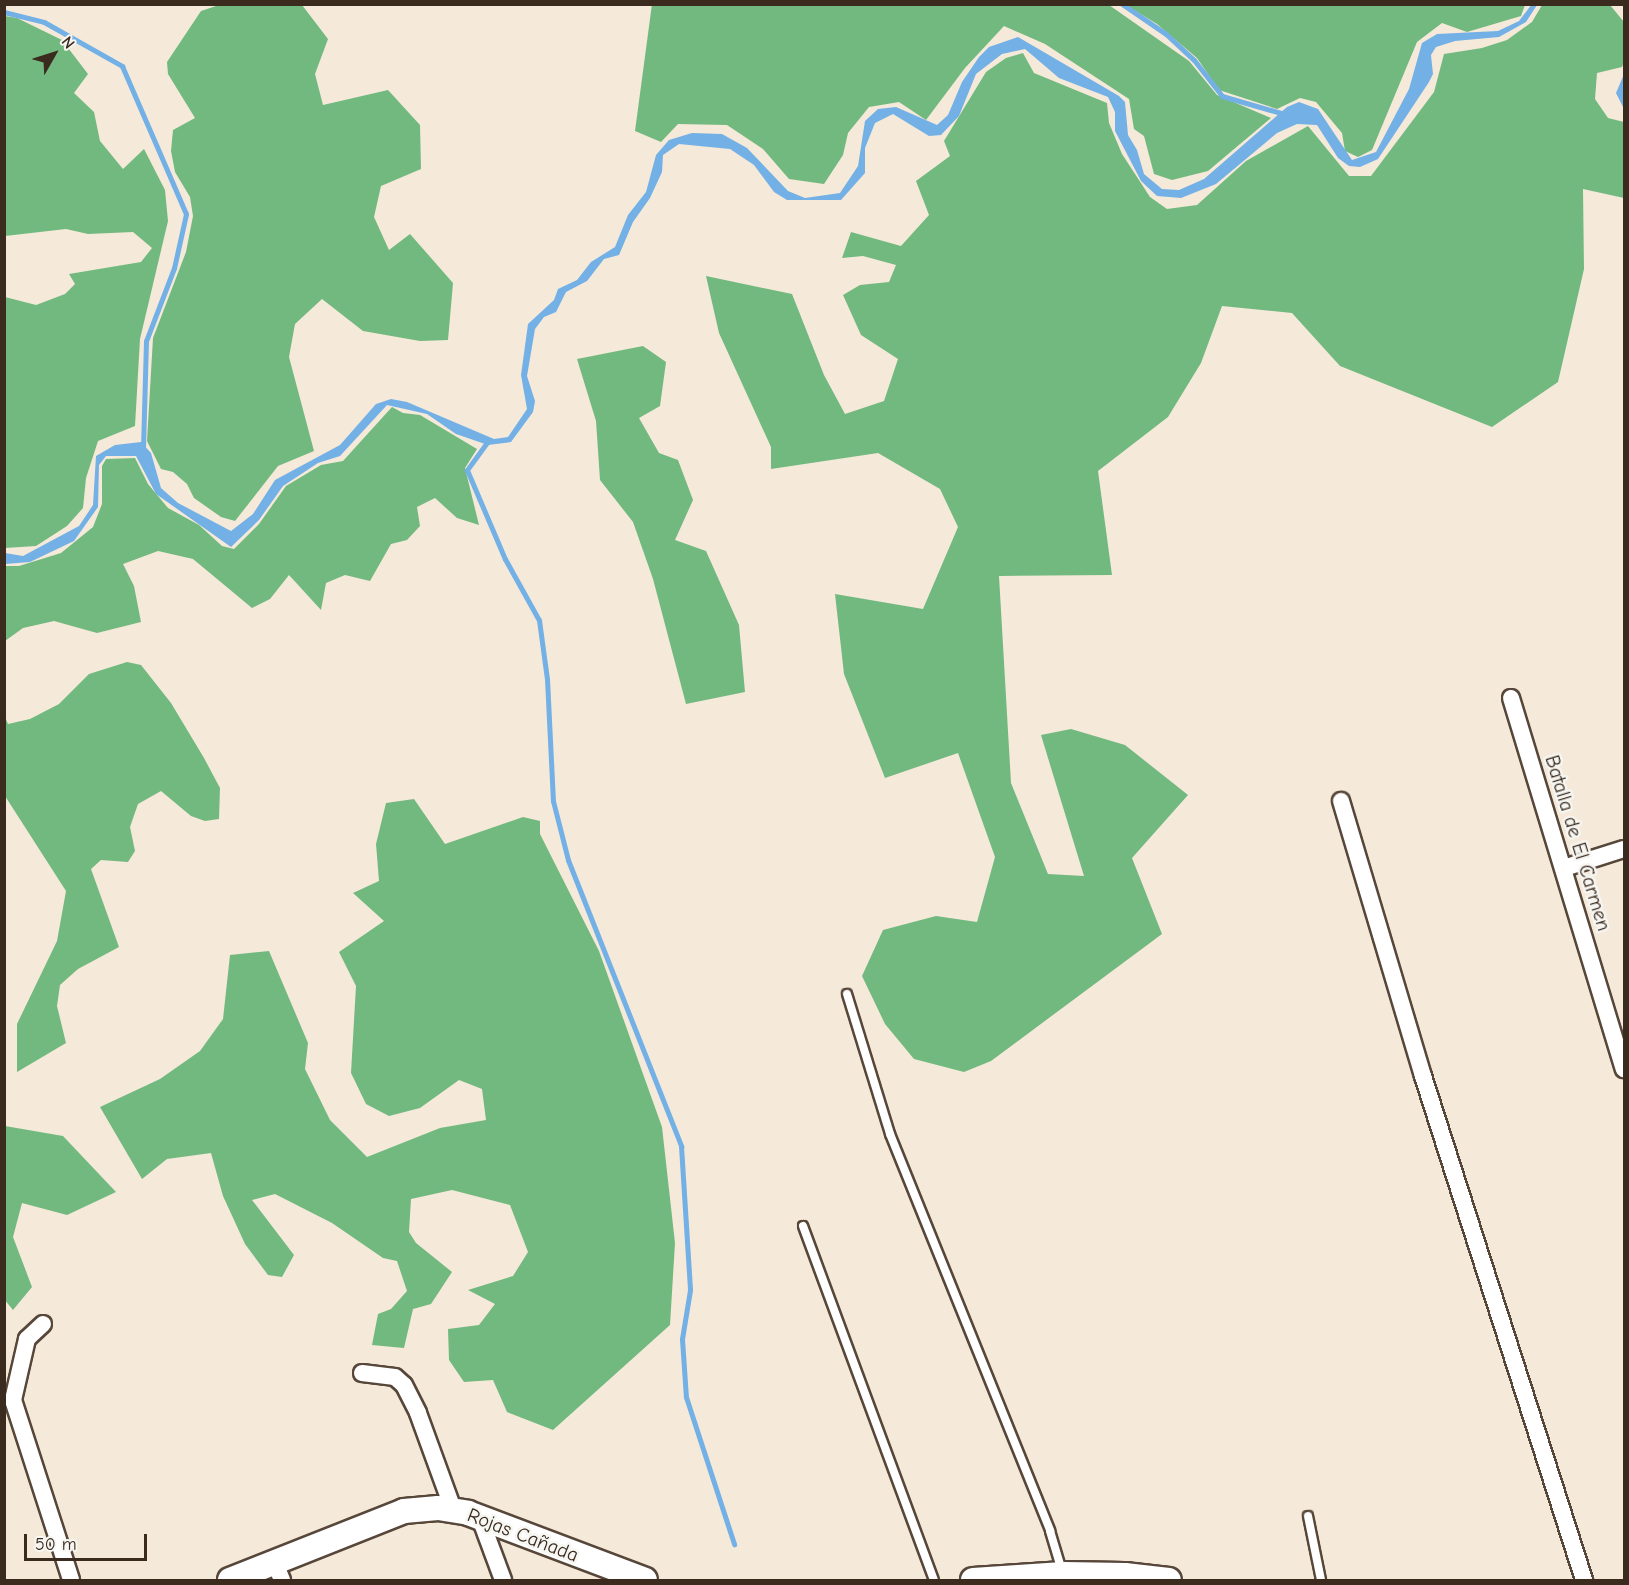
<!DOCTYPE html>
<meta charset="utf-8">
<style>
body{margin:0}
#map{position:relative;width:1629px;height:1585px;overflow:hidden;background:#f5e9d9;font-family:"Comic Neue",sans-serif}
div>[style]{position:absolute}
.forest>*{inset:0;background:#72b97f}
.water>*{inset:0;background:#73b0e5}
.stream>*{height:5px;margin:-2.5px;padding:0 2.5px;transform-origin:2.5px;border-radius:2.5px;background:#73b0e5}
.roads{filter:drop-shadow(2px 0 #57473a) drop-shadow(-2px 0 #57473a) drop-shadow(0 2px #57473a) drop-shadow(0 -2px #57473a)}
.lane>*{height:8px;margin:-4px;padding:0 4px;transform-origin:4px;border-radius:4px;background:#fff}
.street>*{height:16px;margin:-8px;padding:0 8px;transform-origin:8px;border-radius:8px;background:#fff}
.secondary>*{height:24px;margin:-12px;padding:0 12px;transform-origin:12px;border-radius:12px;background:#fff}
span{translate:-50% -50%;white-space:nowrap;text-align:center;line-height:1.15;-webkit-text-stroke:5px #f6f6f2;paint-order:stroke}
.street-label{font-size:20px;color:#3b2a1e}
.frame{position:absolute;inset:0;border:6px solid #3b2a1e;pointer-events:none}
.north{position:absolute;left:24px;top:24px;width:60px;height:60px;-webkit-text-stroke:4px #f6f6f2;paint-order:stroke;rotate:51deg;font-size:16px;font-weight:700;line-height:24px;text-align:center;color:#3b2a1e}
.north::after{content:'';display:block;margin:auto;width:21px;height:27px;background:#3b2a1e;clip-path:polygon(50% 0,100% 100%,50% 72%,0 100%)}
.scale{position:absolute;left:24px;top:1534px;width:123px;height:27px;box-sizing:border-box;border:3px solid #3b2a1e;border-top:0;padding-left:8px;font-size:18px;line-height:21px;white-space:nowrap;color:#3b2a1e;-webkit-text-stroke:4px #f6f6f2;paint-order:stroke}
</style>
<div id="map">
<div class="forest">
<i style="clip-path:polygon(222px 4px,302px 5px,328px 39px,315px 74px,323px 105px,388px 90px,420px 125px,421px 169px,381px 186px,374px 217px,389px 250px,410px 234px,453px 283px,448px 340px,420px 341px,363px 331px,322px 299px,295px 324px,289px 357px,314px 451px,278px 466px,235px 521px,221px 517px,194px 498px,187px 484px,173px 472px,161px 469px,147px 441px,153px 338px,186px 252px,193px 216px,190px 197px,175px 172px,171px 151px,173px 130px,195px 118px,168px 74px,167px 62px,201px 11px)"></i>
<i style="clip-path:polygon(652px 4px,1109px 5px,1189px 61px,1217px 95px,1271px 118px,1208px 171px,1172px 180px,1154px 174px,1144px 136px,1134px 129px,1129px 99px,1045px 44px,1004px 26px,965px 68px,926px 120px,899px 102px,869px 107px,848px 133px,843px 155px,824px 184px,789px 179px,763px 149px,727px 125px,678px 124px,661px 142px,635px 131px)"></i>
<i style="clip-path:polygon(1126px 5px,1525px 5px,1521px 16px,1467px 32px,1442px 23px,1417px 42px,1372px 150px,1358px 157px,1345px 151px,1342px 133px,1316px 102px,1300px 98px,1277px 109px,1219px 90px,1197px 58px,1157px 24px)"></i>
<i style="clip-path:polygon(1542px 5px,1610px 5px,1624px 22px,1624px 62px,1622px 67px,1597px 73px,1595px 99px,1608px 118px,1624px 122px,1624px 198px,1583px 189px,1584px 269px,1558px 382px,1492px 427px,1340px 366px,1292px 313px,1222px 306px,1201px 363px,1168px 417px,1098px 471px,1112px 575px,999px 576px,1011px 783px,1048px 874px,1084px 876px,1041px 735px,1071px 729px,1125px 745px,1188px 795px,1132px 858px,1162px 934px,991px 1061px,964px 1072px,914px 1059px,885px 1024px,862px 976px,883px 930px,936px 916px,977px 922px,995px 857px,958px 753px,885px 778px,844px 674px,835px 594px,923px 609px,958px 527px,940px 489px,878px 453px,771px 469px,771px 447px,719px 333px,706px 276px,792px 294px,824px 375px,845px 414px,884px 401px,898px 359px,861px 335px,843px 295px,860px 285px,889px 282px,896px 265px,863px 256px,842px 258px,851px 232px,901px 246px,929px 215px,916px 181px,950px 156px,944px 141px,986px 72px,1006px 58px,1023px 53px,1034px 73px,1107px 103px,1109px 123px,1122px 154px,1150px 197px,1167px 209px,1197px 205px,1246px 161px,1308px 126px,1349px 176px,1371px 176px,1434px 92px,1444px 54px,1482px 48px,1507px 40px,1532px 22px)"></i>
<i style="clip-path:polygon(5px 16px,17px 18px,62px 40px,88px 74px,74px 93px,94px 112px,100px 141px,123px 169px,144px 149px,165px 190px,168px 221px,140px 339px,135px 426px,98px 441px,86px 478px,83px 508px,67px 526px,36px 546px,5px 548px,5px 297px,36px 305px,65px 294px,75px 284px,69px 274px,141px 262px,152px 248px,133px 232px,88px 234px,66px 229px,5px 236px)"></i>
<i style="clip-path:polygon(643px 346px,666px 362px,660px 406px,639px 418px,659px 453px,678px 460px,693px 500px,675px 540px,706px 551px,739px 625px,745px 692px,686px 704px,653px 579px,633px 522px,600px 480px,596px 421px,577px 359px)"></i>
<i style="clip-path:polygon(392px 407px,403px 413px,420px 415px,477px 449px,465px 468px,479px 525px,457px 518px,435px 498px,417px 507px,420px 526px,407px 540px,391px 544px,370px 581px,345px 575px,326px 583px,321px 610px,289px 575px,270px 599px,252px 608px,193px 559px,158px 551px,123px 564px,134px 586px,141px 622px,97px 633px,54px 621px,23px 628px,5px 641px,5px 566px,19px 566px,61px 553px,93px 527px,102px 504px,102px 466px,106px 459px,135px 458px,148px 484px,168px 508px,199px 525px,222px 546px,234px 549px,259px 524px,286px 486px,321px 465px,343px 461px)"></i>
<i style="clip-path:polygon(127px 662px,141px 665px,171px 703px,204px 758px,220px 788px,219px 819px,205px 821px,191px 816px,161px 791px,138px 804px,130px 827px,135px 851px,128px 862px,101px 860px,91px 869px,119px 947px,78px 969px,60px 985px,57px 1006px,66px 1043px,17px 1072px,17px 1024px,57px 941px,66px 891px,5px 796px,5px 717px,8px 724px,30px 719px,59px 704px,89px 674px)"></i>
<i style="clip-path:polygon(414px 799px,445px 844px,523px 817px,540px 821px,540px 834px,599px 951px,662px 1127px,675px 1243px,670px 1325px,553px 1430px,507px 1412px,493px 1380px,464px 1382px,449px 1360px,448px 1329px,479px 1325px,495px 1304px,468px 1290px,513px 1276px,528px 1252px,510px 1205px,452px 1190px,411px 1199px,409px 1232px,416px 1243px,452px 1272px,431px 1304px,413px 1309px,404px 1348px,372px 1345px,378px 1314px,391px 1309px,407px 1291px,397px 1261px,383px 1258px,332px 1223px,275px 1194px,252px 1200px,294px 1255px,282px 1277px,268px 1275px,245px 1244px,223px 1196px,211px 1153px,167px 1159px,142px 1179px,100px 1107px,160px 1079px,200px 1051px,223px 1019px,230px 955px,269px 951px,308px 1043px,305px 1069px,330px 1120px,367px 1157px,440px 1128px,486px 1120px,482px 1089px,459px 1080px,420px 1108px,389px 1116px,366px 1104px,351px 1073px,356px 986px,339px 952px,384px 921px,353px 893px,379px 881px,376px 844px,386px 803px)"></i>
<i style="clip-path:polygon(5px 1126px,63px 1136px,116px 1192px,67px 1215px,22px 1203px,13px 1237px,32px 1287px,13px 1310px,4px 1299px)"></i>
</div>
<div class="water">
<i style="clip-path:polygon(1532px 4px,1537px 5px,1526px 22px,1499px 37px,1455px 41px,1436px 47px,1431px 55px,1433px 74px,1429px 82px,1378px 159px,1360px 167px,1349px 166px,1338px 158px,1317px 125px,1297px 124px,1277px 133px,1216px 184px,1181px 198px,1157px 196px,1141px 181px,1115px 131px,1115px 112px,1108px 97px,1059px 78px,1025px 49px,1002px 54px,976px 74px,959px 116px,941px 135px,929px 136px,893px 114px,875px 123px,865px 148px,865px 173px,841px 200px,787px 200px,774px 192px,754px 165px,730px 149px,679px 144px,663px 155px,662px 172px,650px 198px,633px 222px,619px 255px,604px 259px,587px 281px,566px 292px,556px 312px,544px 317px,535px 329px,527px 376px,535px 401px,533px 412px,511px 442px,488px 445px,456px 434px,427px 414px,387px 405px,340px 456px,318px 463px,283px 486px,259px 520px,231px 547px,156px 494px,136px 456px,106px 456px,99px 465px,98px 507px,74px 541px,30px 562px,5px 564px,5px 553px,23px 556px,79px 526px,93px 505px,96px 456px,115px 445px,141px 442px,151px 453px,161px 488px,178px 503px,231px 531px,253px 514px,275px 480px,340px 445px,376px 404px,391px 399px,407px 402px,494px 439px,508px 437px,527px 409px,521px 375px,528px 324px,554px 300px,558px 289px,577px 280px,591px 262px,615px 247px,628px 215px,646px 192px,656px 155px,669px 140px,692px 133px,722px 134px,747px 148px,788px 191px,805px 198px,840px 193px,858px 166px,865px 121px,878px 109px,896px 107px,937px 125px,948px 115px,962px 82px,979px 57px,989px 47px,1018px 37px,1119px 96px,1125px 102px,1128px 135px,1137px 150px,1144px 174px,1162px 189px,1179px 190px,1204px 179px,1287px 107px,1299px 102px,1318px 109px,1352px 160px,1376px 152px,1409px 89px,1422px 43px,1437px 34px,1498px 31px,1519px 21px)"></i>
<i style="clip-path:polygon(1624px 74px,1624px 109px,1616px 93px)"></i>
</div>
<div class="stream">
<i style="left:1122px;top:4px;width:53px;rotate:34.3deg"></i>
<i style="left:1166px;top:34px;width:38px;rotate:43deg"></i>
<i style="left:1194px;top:60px;width:46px;rotate:52.1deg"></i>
<i style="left:1222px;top:96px;width:69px;rotate:16.1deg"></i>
<i style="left:4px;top:12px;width:41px;rotate:14deg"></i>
<i style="left:44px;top:22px;width:90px;rotate:29.4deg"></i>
<i style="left:122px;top:66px;width:161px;rotate:66.6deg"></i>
<i style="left:186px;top:214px;width:55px;rotate:102.5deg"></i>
<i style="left:174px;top:268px;width:78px;rotate:111deg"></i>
<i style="left:146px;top:341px;width:107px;rotate:91.6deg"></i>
<i style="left:488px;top:441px;width:36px;rotate:126deg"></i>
<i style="left:467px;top:470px;width:97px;rotate:66.9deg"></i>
<i style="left:505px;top:559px;width:70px;rotate:60.9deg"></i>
<i style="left:539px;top:620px;width:60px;rotate:82.3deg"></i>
<i style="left:547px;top:679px;width:122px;rotate:87.2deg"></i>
<i style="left:553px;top:801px;width:61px;rotate:75.7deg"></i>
<i style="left:568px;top:860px;width:308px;rotate:68.4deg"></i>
<i style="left:681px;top:1146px;width:144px;rotate:86.4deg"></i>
<i style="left:690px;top:1290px;width:50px;rotate:99.3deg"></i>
<i style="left:682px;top:1339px;width:58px;rotate:86.1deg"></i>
<i style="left:686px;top:1397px;width:155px;rotate:71.9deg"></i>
</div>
<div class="roads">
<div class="lane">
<i style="left:847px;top:994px;width:146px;rotate:72.9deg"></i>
<i style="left:890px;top:1134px;width:428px;rotate:68deg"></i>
<i style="left:1050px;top:1531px;width:42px;rotate:73.3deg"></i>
<i style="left:803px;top:1226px;width:377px;rotate:69.7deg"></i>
<i style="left:1308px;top:1516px;width:65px;rotate:78.5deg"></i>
</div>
<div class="street">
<i style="left:1511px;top:698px;width:388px;rotate:73.1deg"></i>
<i style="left:1341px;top:801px;width:287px;rotate:73.4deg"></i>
<i style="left:1423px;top:1076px;width:529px;rotate:72.28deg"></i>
<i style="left:1564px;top:868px;width:63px;rotate:-17.6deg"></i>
<i style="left:43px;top:1324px;width:22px;rotate:137deg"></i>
<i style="left:27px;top:1339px;width:63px;rotate:102.9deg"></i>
<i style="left:13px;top:1400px;width:189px;rotate:72.1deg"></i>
<i style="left:362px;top:1373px;width:33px;rotate:7deg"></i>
<i style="left:395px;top:1377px;width:12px;rotate:42deg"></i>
<i style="left:404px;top:1385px;width:31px;rotate:63deg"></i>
<i style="left:418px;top:1413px;width:102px;rotate:70deg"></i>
<i style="left:480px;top:1518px;width:66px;rotate:69.6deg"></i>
<i style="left:274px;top:1561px;width:21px;rotate:67deg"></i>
</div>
<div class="secondary">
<i style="left:230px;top:1580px;width:187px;rotate:-21.6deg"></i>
<i style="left:404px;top:1511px;width:34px;rotate:-5deg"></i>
<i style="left:438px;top:1508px;width:30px;rotate:9deg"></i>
<i style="left:468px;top:1513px;width:189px;rotate:20.7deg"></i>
<i style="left:973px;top:1580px;width:90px;rotate:-3.8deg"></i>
<i style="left:1063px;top:1574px;width:62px;rotate:0.9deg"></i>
<i style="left:1125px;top:1575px;width:44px;rotate:6.5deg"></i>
</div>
</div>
<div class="street-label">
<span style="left:1578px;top:843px;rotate:73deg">Batalla de El Carmen</span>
<span style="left:523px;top:1535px;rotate:21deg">Rojas Cañada</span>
</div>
<div class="frame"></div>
<div class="north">N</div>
<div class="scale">50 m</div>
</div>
